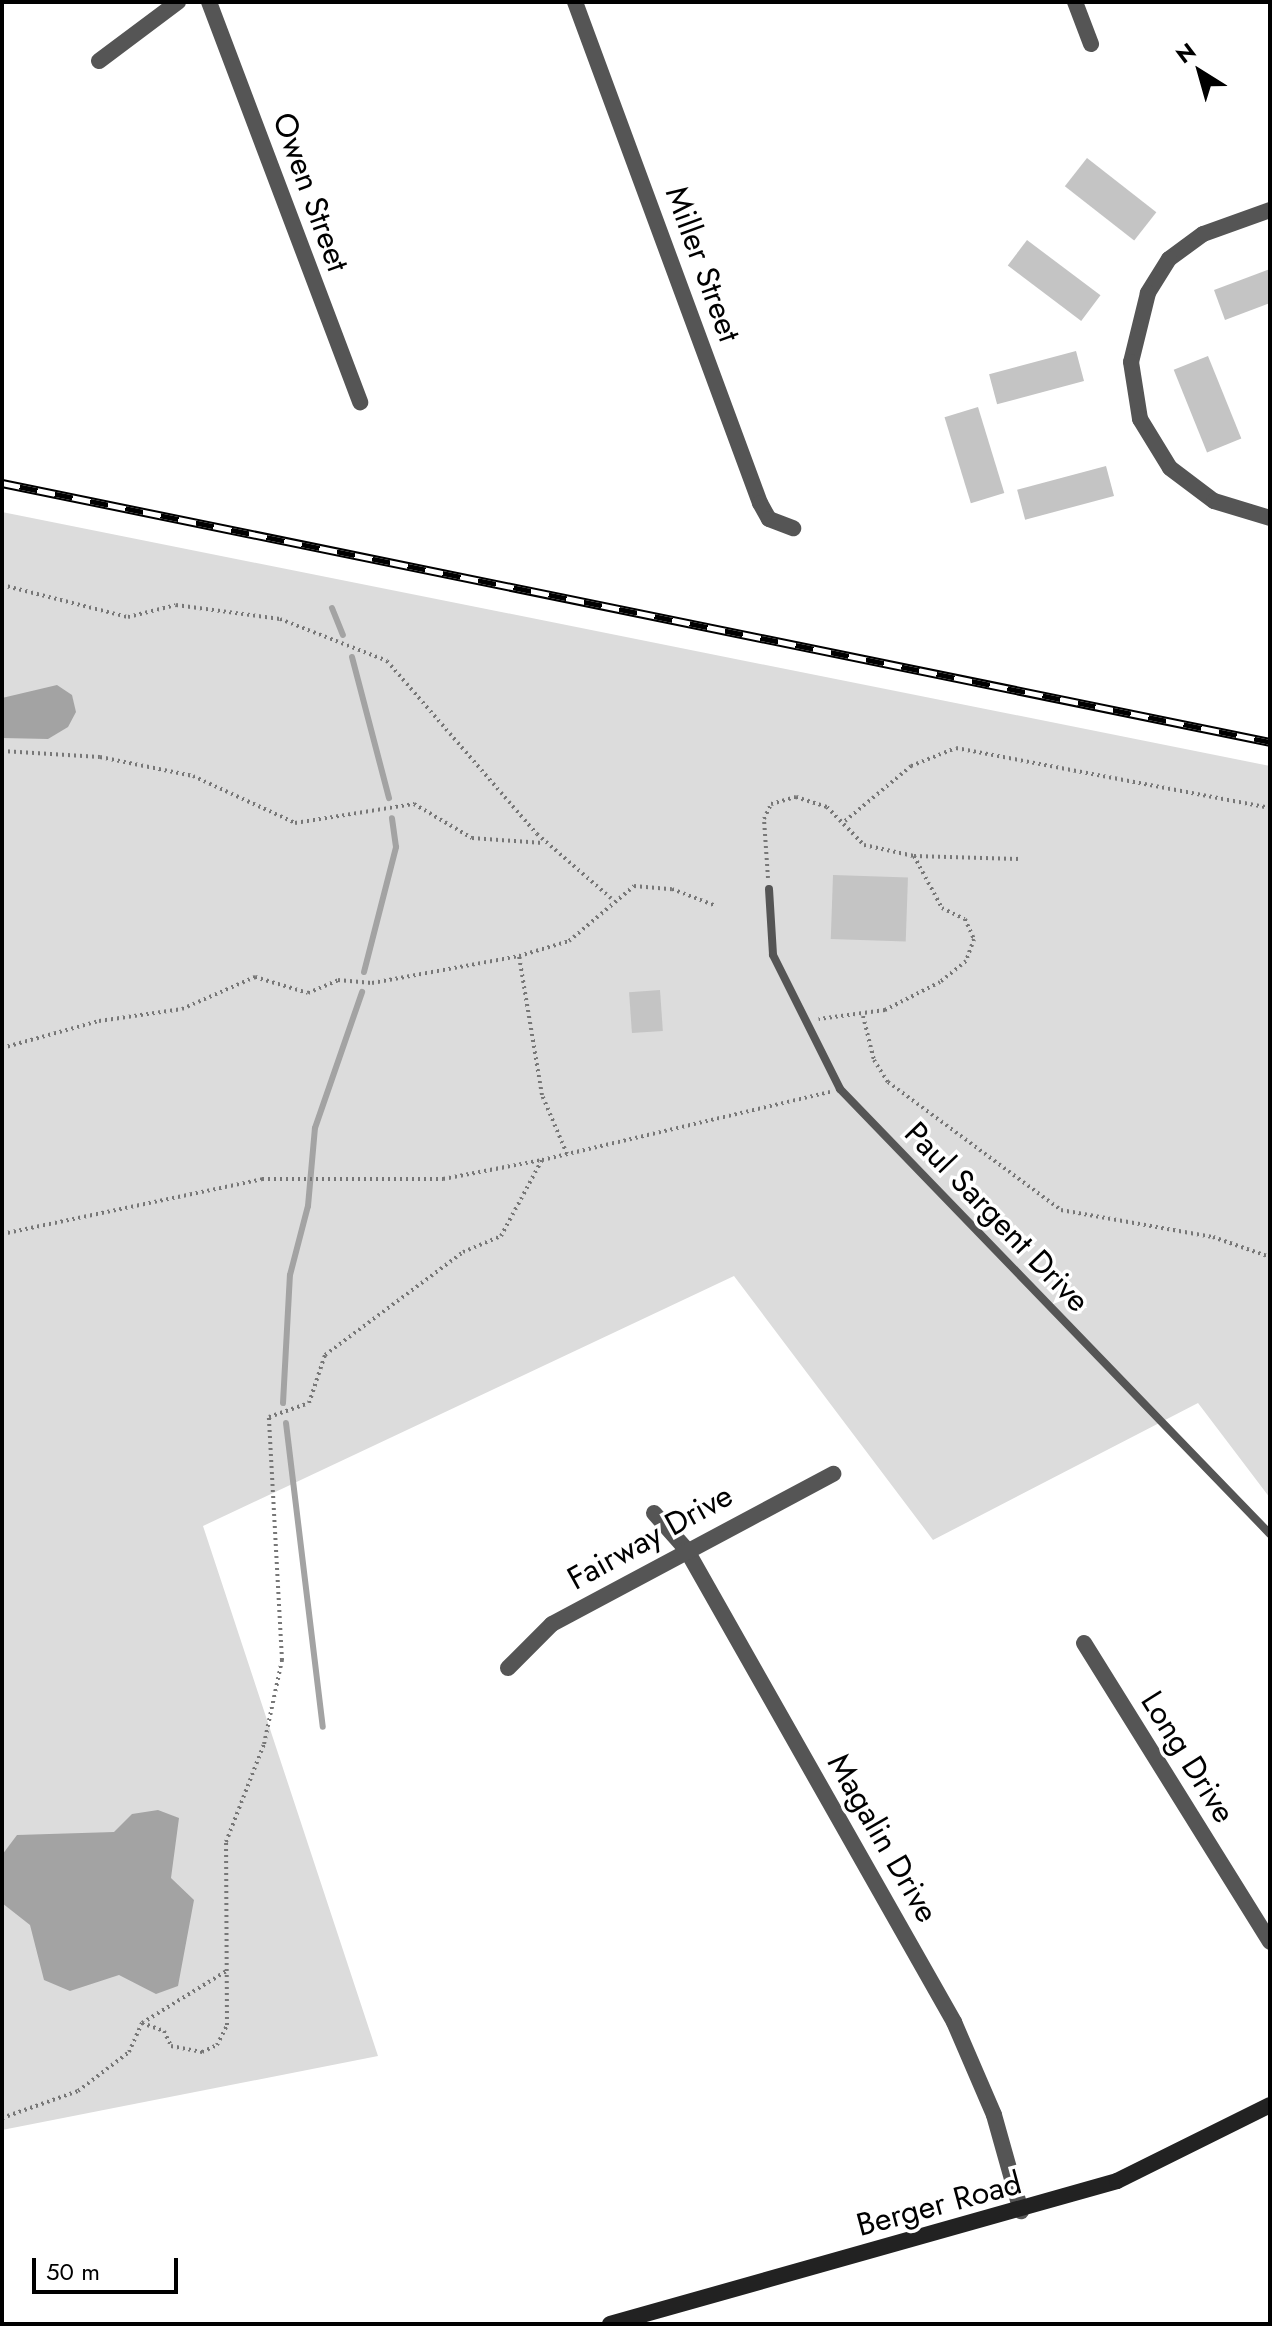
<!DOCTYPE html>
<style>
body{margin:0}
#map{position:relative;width:1272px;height:2326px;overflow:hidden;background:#fff;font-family:Jost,sans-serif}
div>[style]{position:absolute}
.green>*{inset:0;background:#dcdcdc}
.water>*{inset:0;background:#a3a3a3}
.stream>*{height:6px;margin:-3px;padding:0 3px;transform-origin:3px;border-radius:3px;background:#a3a3a3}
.building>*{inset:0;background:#c4c4c4;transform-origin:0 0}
.path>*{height:4px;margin-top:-2px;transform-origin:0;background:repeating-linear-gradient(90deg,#777 0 2px,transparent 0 6px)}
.lane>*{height:8px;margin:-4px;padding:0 4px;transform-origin:4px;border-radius:4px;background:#555}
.street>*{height:16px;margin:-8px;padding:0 8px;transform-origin:8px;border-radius:8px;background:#555}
.secondary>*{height:16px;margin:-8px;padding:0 8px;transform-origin:8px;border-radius:8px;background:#222}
.rail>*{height:9px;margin-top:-4.5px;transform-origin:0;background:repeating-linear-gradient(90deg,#fff 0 18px,#000 0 36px);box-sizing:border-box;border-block:2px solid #000}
span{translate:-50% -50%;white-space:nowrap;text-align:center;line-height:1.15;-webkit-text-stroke:7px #fff;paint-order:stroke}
.street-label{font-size:32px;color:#000}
.frame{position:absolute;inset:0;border:4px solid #000;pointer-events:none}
.north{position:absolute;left:1160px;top:32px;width:80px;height:80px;-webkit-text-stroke:6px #fff;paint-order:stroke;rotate:323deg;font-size:22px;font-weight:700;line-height:32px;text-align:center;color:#000}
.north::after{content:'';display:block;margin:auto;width:28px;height:36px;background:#000;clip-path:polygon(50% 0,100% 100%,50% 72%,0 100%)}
.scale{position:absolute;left:32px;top:2258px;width:146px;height:36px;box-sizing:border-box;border:4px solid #000;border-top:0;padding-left:10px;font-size:24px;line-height:28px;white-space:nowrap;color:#000;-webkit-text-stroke:6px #fff;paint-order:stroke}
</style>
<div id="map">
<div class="green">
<i style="clip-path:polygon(2px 512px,1270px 766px,1270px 1498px,1198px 1403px,933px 1540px,734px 1276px,203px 1526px,378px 2056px,2px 2130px)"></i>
</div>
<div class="water">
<i style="clip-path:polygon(57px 685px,72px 695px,76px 712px,68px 727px,48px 739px,2px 738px,2px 698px)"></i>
<i style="clip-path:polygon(158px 1810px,179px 1818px,171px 1878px,194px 1900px,178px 1986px,156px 1994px,119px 1975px,70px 1991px,44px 1980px,30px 1925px,2px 1903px,2px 1855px,17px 1835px,114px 1832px,132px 1814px)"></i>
</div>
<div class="stream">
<i style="left:332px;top:608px;width:29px;rotate:68deg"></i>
<i style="left:352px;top:657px;width:146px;rotate:75.3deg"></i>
<i style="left:364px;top:972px;width:129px;rotate:-75.6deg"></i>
<i style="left:396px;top:847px;width:29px;rotate:-98deg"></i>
<i style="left:283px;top:1403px;width:128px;rotate:-86.9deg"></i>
<i style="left:290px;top:1275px;width:71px;rotate:-75.4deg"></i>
<i style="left:308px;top:1206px;width:78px;rotate:-84.9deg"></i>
<i style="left:315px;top:1128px;width:144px;rotate:-70.9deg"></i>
<i style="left:286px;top:1423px;width:306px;rotate:83.1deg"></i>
</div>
<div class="building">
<i style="left:1087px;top:158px;width:88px;height:36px;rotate:38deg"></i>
<i style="left:1027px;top:240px;width:92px;height:32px;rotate:37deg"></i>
<i style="clip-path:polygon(1270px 269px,1270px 303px,1225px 320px,1214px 290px)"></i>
<i style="left:1076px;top:351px;width:31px;height:90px;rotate:75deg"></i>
<i style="left:1208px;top:356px;width:89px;height:37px;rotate:68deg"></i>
<i style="left:978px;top:407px;width:90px;height:35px;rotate:73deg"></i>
<i style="left:1106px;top:466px;width:31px;height:92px;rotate:75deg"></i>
<i style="left:833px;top:875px;width:75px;height:64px;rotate:2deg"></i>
<i style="left:660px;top:990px;width:41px;height:31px;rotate:86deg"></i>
</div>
<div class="path">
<i style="left:2px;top:585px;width:130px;rotate:14.3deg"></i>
<i style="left:128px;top:617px;width:49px;rotate:-14deg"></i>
<i style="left:176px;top:605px;width:105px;rotate:7.7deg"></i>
<i style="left:280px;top:619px;width:115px;rotate:21.4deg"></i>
<i style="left:387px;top:661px;width:229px;rotate:49.1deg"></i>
<i style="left:537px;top:834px;width:98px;rotate:40.9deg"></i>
<i style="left:2px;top:751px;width:98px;rotate:3.5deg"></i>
<i style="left:100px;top:757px;width:95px;rotate:11.5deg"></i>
<i style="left:193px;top:776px;width:112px;rotate:24.7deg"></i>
<i style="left:295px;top:823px;width:121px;rotate:-9.1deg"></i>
<i style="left:414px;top:804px;width:67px;rotate:30.4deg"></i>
<i style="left:472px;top:838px;width:71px;rotate:4deg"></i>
<i style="left:845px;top:821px;width:86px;rotate:-39.8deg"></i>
<i style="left:911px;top:766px;width:48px;rotate:-21.8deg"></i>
<i style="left:956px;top:748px;width:320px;rotate:10.8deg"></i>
<i style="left:914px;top:856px;width:105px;rotate:1.6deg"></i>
<i style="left:768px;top:878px;width:59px;rotate:-93.9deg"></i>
<i style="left:764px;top:819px;width:17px;rotate:-65deg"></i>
<i style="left:771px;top:804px;width:26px;rotate:-16deg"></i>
<i style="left:796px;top:797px;width:33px;rotate:18deg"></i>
<i style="left:827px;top:807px;width:53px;rotate:45.8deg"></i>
<i style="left:864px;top:845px;width:51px;rotate:12.4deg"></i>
<i style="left:914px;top:856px;width:59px;rotate:61.7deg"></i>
<i style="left:942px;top:908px;width:25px;rotate:26deg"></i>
<i style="left:965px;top:919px;width:22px;rotate:66deg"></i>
<i style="left:974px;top:939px;width:23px;rotate:110deg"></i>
<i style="left:966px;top:961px;width:33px;rotate:141deg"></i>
<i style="left:940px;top:982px;width:62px;rotate:153deg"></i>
<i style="left:885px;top:1010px;width:67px;rotate:172.2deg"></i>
<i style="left:863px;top:1016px;width:45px;rotate:76deg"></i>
<i style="left:874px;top:1060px;width:26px;rotate:58deg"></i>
<i style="left:888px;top:1082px;width:215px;rotate:36.5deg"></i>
<i style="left:1061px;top:1210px;width:154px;rotate:10.1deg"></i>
<i style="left:1213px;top:1237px;width:60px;rotate:19.3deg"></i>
<i style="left:2px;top:1048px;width:101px;rotate:-15.6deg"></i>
<i style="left:99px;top:1021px;width:84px;rotate:-8.2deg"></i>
<i style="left:182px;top:1009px;width:80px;rotate:-23.7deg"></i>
<i style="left:255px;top:977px;width:55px;rotate:16.8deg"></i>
<i style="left:308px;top:993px;width:33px;rotate:-23deg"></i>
<i style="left:338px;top:980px;width:34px;rotate:5deg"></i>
<i style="left:372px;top:983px;width:149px;rotate:-10.4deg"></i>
<i style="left:567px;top:1154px;width:64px;rotate:-113deg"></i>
<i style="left:542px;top:1095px;width:141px;rotate:-99.4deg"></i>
<i style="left:519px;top:956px;width:52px;rotate:-16.7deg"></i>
<i style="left:569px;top:941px;width:85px;rotate:-40.2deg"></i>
<i style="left:634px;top:886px;width:38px;rotate:5deg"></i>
<i style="left:672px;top:889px;width:47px;rotate:21.1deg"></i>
<i style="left:2px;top:1234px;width:266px;rotate:-11.9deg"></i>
<i style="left:262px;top:1179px;width:181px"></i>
<i style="left:443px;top:1179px;width:101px;rotate:-10.9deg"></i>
<i style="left:142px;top:2023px;width:101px;rotate:-31.6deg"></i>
<i style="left:2px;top:2118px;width:81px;rotate:-19.6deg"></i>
<i style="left:78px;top:2091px;width:64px;rotate:-37.4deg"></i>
<i style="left:129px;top:2052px;width:32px;rotate:-66deg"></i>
<i style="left:142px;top:2023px;width:23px;rotate:20deg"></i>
<i style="left:164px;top:2031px;width:17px;rotate:65deg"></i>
<i style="left:171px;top:2046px;width:32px;rotate:11deg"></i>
<i style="left:202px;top:2052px;width:17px;rotate:-25deg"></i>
<i style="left:217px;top:2045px;width:22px;rotate:-63deg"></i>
<i style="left:227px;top:2025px;width:183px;rotate:-90.3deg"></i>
<i style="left:226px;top:1842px;width:105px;rotate:-68.8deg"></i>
<i style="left:264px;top:1744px;width:86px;rotate:-77.9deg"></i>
<i style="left:282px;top:1660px;width:243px;rotate:-93.1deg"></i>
<i style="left:269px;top:1417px;width:42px;rotate:-19.3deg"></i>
<i style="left:309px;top:1403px;width:51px;rotate:-71.6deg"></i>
<i style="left:325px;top:1355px;width:172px;rotate:-36.7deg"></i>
<i style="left:463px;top:1252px;width:41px;rotate:-22.8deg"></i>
<i style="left:501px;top:1236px;width:86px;rotate:-61.7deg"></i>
<i style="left:542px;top:1160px;width:296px;rotate:-13.3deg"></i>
</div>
<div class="lane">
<i style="left:769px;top:889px;width:66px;rotate:86.5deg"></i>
<i style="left:773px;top:955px;width:150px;rotate:63.4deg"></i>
<i style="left:840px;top:1089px;width:619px;rotate:45.98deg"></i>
</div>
<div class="street">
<i style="left:209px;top:2px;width:428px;rotate:69.3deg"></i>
<i style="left:575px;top:2px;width:534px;rotate:69.73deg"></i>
<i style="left:760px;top:503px;width:18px;rotate:61deg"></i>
<i style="left:769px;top:519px;width:26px;rotate:21deg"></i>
<i style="left:1075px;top:2px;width:45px;rotate:69.1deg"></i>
<i style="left:99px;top:61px;width:99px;rotate:-36.8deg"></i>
<i style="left:1270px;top:210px;width:71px;rotate:160.3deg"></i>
<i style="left:1203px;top:234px;width:42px;rotate:143.7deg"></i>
<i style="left:1169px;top:259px;width:40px;rotate:122deg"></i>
<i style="left:1148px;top:293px;width:71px;rotate:103.8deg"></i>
<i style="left:1131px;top:362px;width:58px;rotate:81deg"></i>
<i style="left:1140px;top:419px;width:57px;rotate:58.5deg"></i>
<i style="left:1170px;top:468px;width:55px;rotate:36.9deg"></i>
<i style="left:1214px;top:501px;width:59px;rotate:16.9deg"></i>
<i style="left:654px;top:1513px;width:48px;rotate:48.4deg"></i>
<i style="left:686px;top:1549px;width:544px;rotate:60.46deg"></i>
<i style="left:954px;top:2022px;width:101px;rotate:66.7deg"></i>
<i style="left:994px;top:2115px;width:100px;rotate:74.3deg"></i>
<i style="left:1084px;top:1643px;width:352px;rotate:58.1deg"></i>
<i style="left:508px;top:1668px;width:62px;rotate:-45deg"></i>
<i style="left:552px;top:1624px;width:319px;rotate:-28.1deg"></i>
</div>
<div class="secondary">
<i style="left:610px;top:2324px;width:527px;rotate:-15.75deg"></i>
<i style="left:1117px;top:2181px;width:171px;rotate:-26.4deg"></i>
</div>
<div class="rail">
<i style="left:2px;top:483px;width:1294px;rotate:11.54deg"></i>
</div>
<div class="street-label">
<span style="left:311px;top:192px;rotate:70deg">Owen Street</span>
<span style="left:703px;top:264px;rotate:70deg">Miller Street</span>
<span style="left:997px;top:1217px;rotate:46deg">Paul Sargent Drive</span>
<span style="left:650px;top:1537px;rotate:-29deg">Fairway Drive</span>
<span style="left:1188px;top:1757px;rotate:58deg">Long Drive</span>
<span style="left:883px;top:1838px;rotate:60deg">Magalin Drive</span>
<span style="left:939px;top:2204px;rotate:-15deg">Berger Road</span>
</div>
<div class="frame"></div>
<div class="north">N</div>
<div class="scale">50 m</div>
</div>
